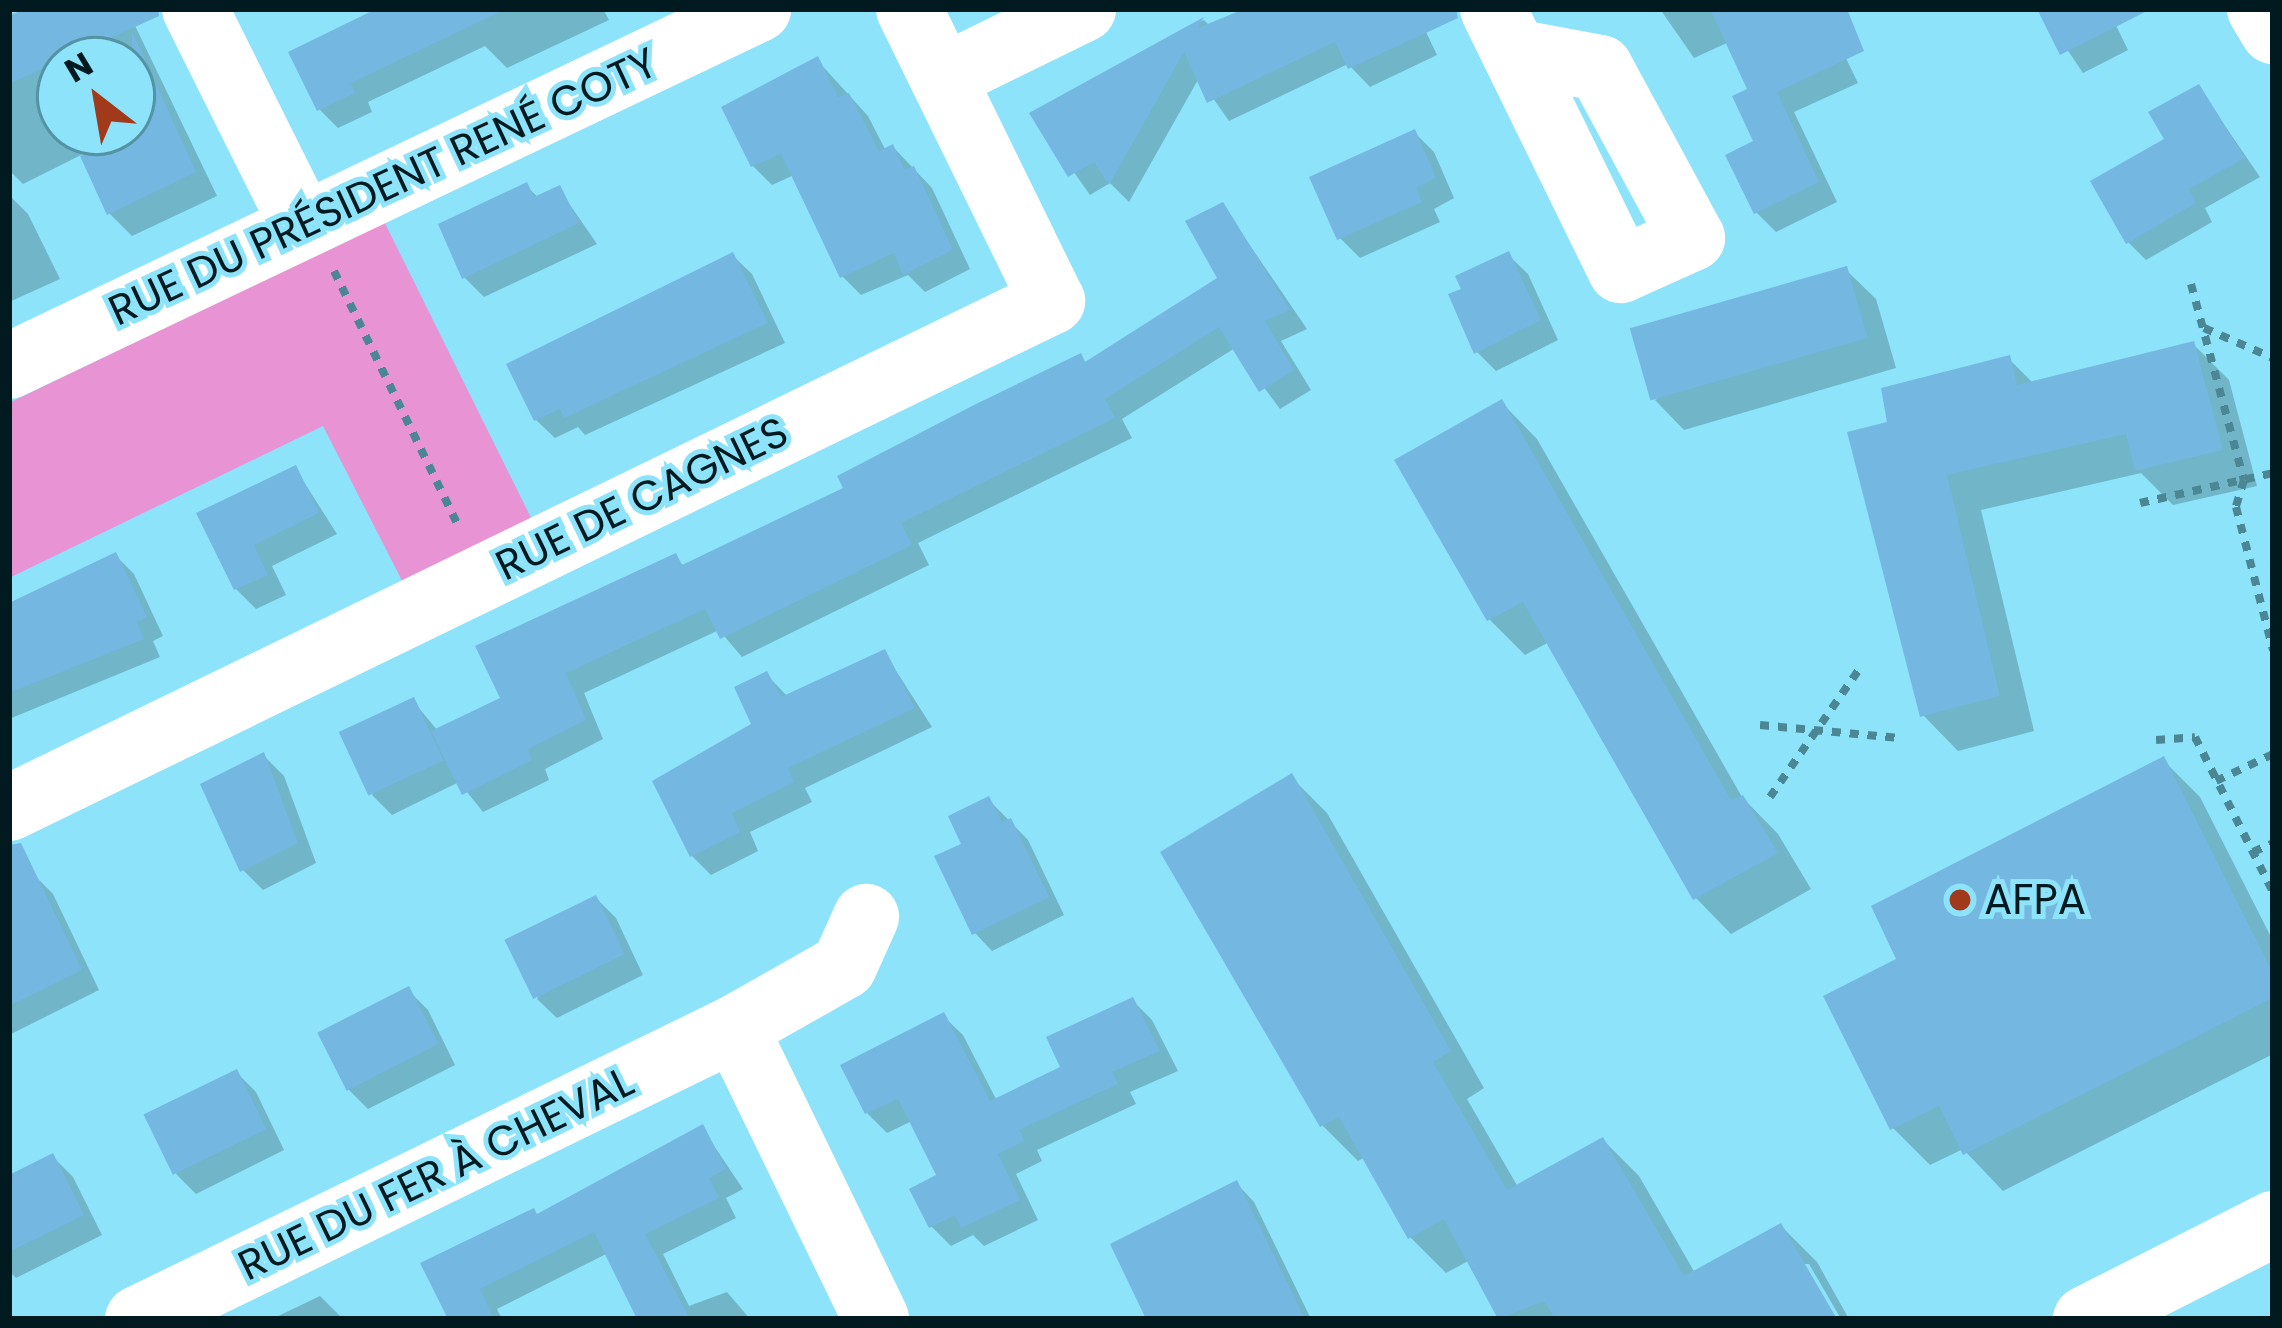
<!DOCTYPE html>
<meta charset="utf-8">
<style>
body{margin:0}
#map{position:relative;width:2282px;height:1328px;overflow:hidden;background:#8ce3fa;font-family:Poppins,sans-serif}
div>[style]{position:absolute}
.green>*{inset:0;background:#e893d3}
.shadow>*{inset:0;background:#0003}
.building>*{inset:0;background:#74b7e0;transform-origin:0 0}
.path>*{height:8px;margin-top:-4px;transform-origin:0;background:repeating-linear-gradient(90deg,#4b8695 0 9px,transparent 0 18px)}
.minor>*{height:66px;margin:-33px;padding:0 33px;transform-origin:33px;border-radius:33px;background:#fff}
.dots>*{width:33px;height:33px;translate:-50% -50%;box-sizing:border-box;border:6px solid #8ce3fa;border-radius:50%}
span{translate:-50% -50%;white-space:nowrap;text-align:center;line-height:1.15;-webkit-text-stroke:10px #8ce3fa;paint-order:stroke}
.street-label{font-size:42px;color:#001a20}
.poi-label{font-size:42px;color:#001a20}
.left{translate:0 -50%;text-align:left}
.frame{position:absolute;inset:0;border:12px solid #001a20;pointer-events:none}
.north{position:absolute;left:36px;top:36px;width:120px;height:120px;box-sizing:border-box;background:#8ce3fa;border:3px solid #5493a3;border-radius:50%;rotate:329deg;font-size:33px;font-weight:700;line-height:48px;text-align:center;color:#001a20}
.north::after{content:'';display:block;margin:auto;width:42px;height:54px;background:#a13a1b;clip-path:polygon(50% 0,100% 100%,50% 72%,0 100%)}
</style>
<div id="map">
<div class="green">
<i style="clip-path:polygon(369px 191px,545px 546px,416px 608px,323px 426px,9px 578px,9px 403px,254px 284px)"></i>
</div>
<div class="shadow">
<i style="clip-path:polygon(evenodd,25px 9px,127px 9px,217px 196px,132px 236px,109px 213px,83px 154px,23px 184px,9px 170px,9px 16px,25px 9px,60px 60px,132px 60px,132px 132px,60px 132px,60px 60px)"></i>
<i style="clip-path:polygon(383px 9px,603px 9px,609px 20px,507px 68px,485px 46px,368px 102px,372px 112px,338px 128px,320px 110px)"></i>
<i style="clip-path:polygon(1315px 9px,1415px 9px,1437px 55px,1370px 87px,1348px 64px,1229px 121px,1199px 78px,1129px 202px,1110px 183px,1090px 195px,1033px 114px,1204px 20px,1210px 26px)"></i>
<i style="clip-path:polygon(1660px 9px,1822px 9px,1858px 83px,1794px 112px,1837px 202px,1776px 232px,1756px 212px,1751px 90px,1729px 42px,1694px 58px)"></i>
<i style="clip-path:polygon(2040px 9px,2108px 9px,2128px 50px,2083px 73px)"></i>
<i style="clip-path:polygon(817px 60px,868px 116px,886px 151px,893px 147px,932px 188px,970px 269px,925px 292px,908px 275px,861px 295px,842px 276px,794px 175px,772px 185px,753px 166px)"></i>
<i style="clip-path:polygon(2199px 88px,2260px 177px,2205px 208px,2212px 222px,2146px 260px,2128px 242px,2168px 140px)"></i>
<i style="clip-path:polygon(1414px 132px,1434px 152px,1454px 198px,1434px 209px,1440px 222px,1360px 258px,1340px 238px)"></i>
<i style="clip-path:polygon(526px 186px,539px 198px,559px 189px,597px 244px,484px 297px,464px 277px)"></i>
<i style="clip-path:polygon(9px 195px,28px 214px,60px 279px,9px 302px)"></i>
<i style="clip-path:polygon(1223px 206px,1307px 329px,1281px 341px,1311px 390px,1280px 409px,1235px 348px,1122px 419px,1132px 438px,918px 543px,929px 565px,742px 657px,719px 630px,584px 693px,603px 739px,545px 769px,549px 780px,483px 812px,459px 782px,392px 815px,372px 795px,413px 701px,438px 731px,503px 699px,675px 557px,685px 567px,847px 489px,1080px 357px,1088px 364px,1221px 279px)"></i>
<i style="clip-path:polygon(1508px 255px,1528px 274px,1558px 340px,1496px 371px,1477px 352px)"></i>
<i style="clip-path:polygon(733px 256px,752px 274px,785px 343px,585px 435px,578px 427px,555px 438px,536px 420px)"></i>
<i style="clip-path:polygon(1846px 270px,1876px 299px,1896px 368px,1684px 430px,1655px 400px)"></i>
<i style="clip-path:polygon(2193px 344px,2229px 380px,2257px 486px,2173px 505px,2141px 473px,1981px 510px,2034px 731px,1958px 751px,1923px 715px,1891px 424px,2009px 359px,2034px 384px)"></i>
<i style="clip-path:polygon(1502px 403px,1537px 439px,1742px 797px,1778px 834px,1811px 889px,1731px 934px,1696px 898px,1549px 642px,1525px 655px,1489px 619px)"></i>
<i style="clip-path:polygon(295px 468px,337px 534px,272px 566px,286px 595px,256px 609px,236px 589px,200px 515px)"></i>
<i style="clip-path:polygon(116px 556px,134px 574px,163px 636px,153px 641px,160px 657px,9px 719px,9px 606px)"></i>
<i style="clip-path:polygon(884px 652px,932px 727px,805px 788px,812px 802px,750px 832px,758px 851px,711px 875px,692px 856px,755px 725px,767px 675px,788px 697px)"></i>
<i style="clip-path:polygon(264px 756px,284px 776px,316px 863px,263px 890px,243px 870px)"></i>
<i style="clip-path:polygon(2163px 760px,2200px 797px,2273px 941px,2273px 1054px,2003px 1191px,1963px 1149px,1930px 1165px,1893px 1128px,1900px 960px)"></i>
<i style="clip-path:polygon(1291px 777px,1327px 813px,1484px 1088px,1467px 1099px,1518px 1187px,1603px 1140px,1639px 1176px,1695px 1273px,1781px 1226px,1817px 1262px,1849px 1319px,1841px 1319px,1809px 1264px,1802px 1264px,1834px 1319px,1502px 1319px,1470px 1260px,1446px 1273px,1410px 1237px,1365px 1157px,1358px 1161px,1322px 1125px)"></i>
<i style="clip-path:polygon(988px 799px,1028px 840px,1064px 915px,992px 951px,975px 933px,965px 845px)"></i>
<i style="clip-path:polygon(34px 875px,53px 894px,99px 990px,9px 1035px,9px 887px)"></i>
<i style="clip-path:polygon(596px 898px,616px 918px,643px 975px,557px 1018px,537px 999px)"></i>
<i style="clip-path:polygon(408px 990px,428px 1010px,455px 1065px,368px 1109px,348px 1089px)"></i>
<i style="clip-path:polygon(1132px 1000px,1152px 1020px,1178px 1071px,1130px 1092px,1136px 1104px,1037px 1150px,1042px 1161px,1016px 1174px,1038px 1220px,984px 1246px,973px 1235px,951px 1246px,931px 1226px,940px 1177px,912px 1121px,887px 1133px,867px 1113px,943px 1016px,963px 1035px,997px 1101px,1064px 1069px)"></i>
<i style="clip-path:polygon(236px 1072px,256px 1092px,284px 1150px,196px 1194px,176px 1174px)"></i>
<i style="clip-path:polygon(702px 1128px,743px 1189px,726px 1198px,736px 1218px,663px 1254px,689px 1306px,727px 1292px,750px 1319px,640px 1319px,608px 1253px,497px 1309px,502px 1319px,450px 1319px,538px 1217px)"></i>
<i style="clip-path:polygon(53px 1157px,73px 1177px,102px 1235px,16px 1278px,9px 1271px,9px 1178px)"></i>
<i style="clip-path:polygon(1237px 1184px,1254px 1202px,1311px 1319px,1151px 1319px)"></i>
<i style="clip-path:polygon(320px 1296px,343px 1319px,275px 1319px,274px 1318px)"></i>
</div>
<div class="building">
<i style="clip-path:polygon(25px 9px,158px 9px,159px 16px,9px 84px,9px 17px)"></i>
<i style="clip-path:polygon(376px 9px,506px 9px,351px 83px,355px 93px,317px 111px,288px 52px)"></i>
<i style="clip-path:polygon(1244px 9px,1456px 9px,1458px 18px,1348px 69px,1335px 42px,1207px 103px,1184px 52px,1109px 185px,1094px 162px,1068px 177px,1029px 113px,1204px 17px,1198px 28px)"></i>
<i style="clip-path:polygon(1710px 9px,1847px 9px,1864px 51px,1777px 92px,1819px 182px,1754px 214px,1725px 155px,1753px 141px,1732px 96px,1747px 89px)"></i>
<i style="clip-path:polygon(2037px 9px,2151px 9px,2060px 55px)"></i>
<i style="clip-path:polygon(132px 31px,196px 172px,107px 215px,80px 156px,132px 132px)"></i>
<i style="clip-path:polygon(818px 56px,838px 97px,849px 93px,879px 151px,893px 144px,904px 169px,914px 166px,953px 250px,903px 275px,894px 253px,840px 278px,781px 154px,751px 167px,721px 107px)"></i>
<i style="clip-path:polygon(2199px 84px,2245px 158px,2189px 189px,2196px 203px,2126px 244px,2090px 181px,2164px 139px,2148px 112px)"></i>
<i style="clip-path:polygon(1415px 129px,1436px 178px,1416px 188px,1422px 202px,1337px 240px,1309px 177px)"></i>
<i style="clip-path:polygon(527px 182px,534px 197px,560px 185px,579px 223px,462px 279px,438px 224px)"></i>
<i style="clip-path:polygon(1223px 202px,1290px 310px,1265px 321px,1294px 370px,1259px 392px,1219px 327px,1105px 399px,1115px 418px,901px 523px,912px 545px,720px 639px,705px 609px,566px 673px,586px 720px,528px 749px,532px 760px,462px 795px,431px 731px,500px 698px,475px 646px,676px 553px,682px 565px,843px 488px,837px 476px,972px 406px,1081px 353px,1085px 362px,1217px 278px,1185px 221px)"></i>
<i style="clip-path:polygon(1509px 251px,1541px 320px,1474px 354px,1448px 294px,1461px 289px,1455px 276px)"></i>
<i style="clip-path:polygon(733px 252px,768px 323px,564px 418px,560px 409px,534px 421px,506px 364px)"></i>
<i style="left:1847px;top:266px;width:75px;height:226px;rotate:74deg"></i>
<i style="clip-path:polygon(2194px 341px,2223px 450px,2135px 471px,2126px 434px,1947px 475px,2000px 696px,1920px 717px,1847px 432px,1887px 422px,1881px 388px,2010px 355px,2017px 385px)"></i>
<i style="clip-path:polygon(1502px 399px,1731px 800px,1743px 795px,1778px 853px,1693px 900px,1523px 602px,1487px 621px,1394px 460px)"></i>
<i style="clip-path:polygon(296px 465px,319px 513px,254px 545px,268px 575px,234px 590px,196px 513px)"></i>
<i style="clip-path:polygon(116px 552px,147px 617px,137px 622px,144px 639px,9px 693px,9px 603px)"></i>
<i style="clip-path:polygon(885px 649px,915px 708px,788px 768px,794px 782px,732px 813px,740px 832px,690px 857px,652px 781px,751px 724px,734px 687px,767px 671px,781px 697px)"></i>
<i style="left:414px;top:697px;width:70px;height:83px;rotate:65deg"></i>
<i style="clip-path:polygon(264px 752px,298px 843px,240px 872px,200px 784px)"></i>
<i style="clip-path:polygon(2164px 756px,2273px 973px,2273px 998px,1963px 1155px,1939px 1106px,1890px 1130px,1823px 996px,1896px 959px,1871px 906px)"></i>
<i style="clip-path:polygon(1292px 773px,1451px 1051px,1433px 1062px,1507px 1190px,1603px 1137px,1684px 1276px,1781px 1223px,1837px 1319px,1555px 1319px,1544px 1301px,1498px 1319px,1444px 1219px,1408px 1239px,1339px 1117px,1320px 1127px,1160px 852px)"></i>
<i style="clip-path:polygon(989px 796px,1002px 822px,1011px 818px,1049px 897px,972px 935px,934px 856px,961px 844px,948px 816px)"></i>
<i style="clip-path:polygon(21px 843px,82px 970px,9px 1006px,9px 845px)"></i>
<i style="left:596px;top:895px;width:66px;height:102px;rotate:64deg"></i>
<i style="left:409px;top:986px;width:65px;height:103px;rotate:63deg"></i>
<i style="clip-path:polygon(1133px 997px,1160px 1051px,1112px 1072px,1118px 1084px,1019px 1130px,1025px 1141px,998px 1154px,1020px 1200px,961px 1228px,955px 1215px,929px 1228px,909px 1189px,936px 1175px,898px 1099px,865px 1114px,840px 1065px,944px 1012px,990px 1101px,1060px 1067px,1046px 1037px)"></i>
<i style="left:237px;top:1069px;width:67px;height:104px;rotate:64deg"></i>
<i style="clip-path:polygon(703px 1124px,726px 1169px,709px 1178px,719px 1198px,645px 1234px,690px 1319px,637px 1319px,594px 1232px,480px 1289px,494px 1319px,448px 1319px,420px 1263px,534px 1208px,537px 1214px)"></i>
<i style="clip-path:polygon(53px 1153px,84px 1215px,9px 1252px,9px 1175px)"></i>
<i style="clip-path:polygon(1237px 1180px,1305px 1319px,1146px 1319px,1110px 1244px)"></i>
</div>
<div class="path">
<i style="left:334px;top:271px;width:285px;rotate:64deg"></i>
<i style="left:2191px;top:284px;width:203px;rotate:74.9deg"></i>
<i style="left:2244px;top:480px;width:28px;rotate:107deg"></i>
<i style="left:2236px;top:507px;width:148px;rotate:75.5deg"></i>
<i style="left:2204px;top:328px;width:75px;rotate:23.5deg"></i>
<i style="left:2140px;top:503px;width:136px;rotate:-12.7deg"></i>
<i style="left:1760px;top:725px;width:140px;rotate:5.3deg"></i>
<i style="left:2156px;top:740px;width:39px;rotate:-4deg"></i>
<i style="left:2195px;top:737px;width:174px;rotate:63.3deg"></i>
<i style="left:2216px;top:781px;width:63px;rotate:-25.3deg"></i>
<i style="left:1770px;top:797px;width:157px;rotate:-55.1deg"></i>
<i style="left:2253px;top:852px;width:22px;rotate:-24deg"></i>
</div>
<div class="minor">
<i style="left:195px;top:9px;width:240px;rotate:63.5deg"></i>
<i style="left:1493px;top:9px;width:48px;rotate:64deg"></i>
<i style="left:1514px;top:52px;width:243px;rotate:63.9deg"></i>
<i style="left:1621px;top:270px;width:78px;rotate:-24.3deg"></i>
<i style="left:1692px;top:238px;width:193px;rotate:-118.4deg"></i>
<i style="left:1600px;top:68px;width:87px;rotate:-169.5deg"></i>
<i style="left:2260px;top:9px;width:26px;rotate:59deg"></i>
<i style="left:944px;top:77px;width:155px;rotate:-26.1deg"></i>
<i style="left:9px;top:366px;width:830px;rotate:-25.48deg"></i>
<i style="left:9px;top:808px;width:1160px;rotate:-25.92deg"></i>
<i style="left:1052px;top:301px;width:325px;rotate:-116.1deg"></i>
<i style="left:735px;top:1028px;width:125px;rotate:-29.6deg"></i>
<i style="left:844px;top:966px;width:54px;rotate:-65.8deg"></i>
<i style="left:138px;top:1319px;width:664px;rotate:-25.99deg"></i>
<i style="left:735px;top:1028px;width:323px;rotate:64.1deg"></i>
<i style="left:2086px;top:1319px;width:210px;rotate:-26.9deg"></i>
</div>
<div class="dots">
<i style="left:1960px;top:900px;background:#a13a1b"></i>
</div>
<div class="street-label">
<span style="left:383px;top:187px;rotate:-25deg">RUE DU PRÉSIDENT RENÉ COTY</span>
<span style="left:642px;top:499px;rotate:-26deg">RUE DE CAGNES</span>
<span style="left:436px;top:1174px;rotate:-26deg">RUE DU FER À CHEVAL</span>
</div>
<div class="poi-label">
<span class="left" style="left:1984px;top:900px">AFPA</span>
</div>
<div class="frame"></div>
<div class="north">N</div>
</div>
